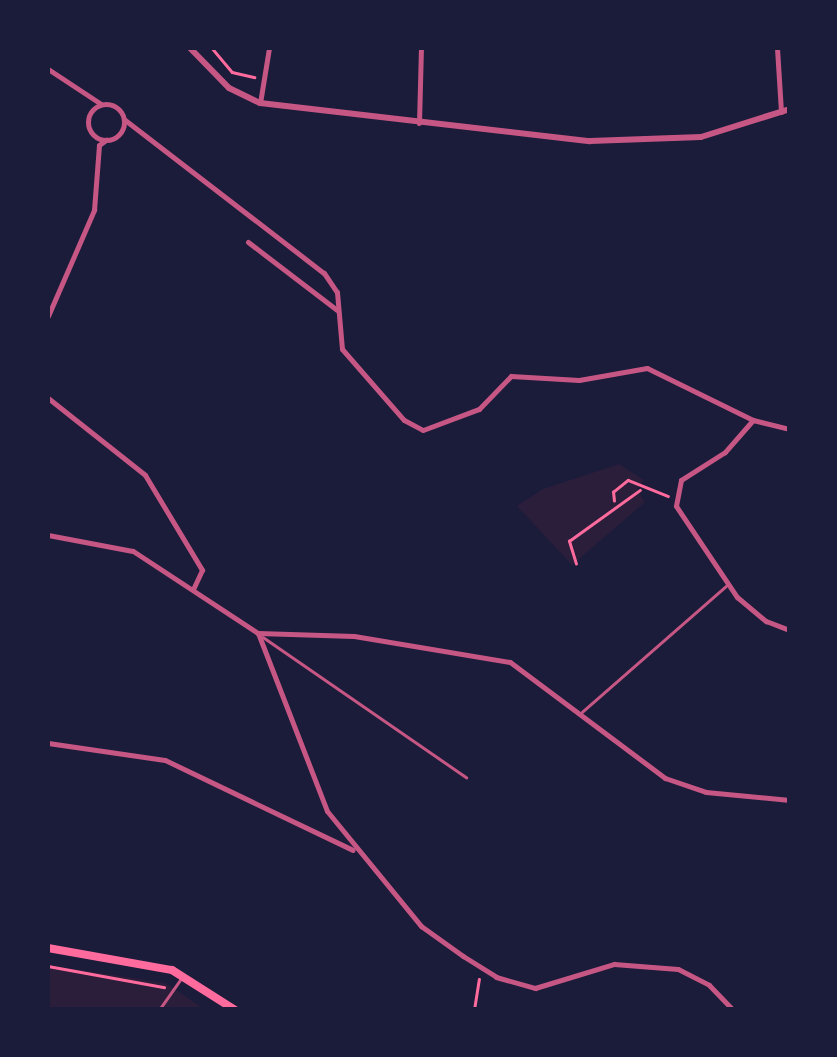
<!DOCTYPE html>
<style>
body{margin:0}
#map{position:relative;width:837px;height:1057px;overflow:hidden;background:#1b1b3a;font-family:"Source Sans 3",sans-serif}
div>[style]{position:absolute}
.green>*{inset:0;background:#2a1e3b}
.path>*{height:2.5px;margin:-1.25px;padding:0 1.25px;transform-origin:1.25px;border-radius:1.25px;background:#ff6b9d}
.service>*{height:2.5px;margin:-1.25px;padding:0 1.25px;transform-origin:1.25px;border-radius:1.25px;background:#c65784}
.minor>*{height:5px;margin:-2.5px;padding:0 2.5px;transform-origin:2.5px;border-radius:2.5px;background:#c65784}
.minor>.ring{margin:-2.5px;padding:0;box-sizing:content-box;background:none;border:5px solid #c65784;border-radius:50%}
.tertiary>*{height:6px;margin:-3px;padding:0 3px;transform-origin:3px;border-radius:3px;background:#c65784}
.secondary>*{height:8px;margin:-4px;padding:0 4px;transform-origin:4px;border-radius:4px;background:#ff6b9d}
span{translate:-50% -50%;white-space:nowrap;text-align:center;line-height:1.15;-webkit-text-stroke:8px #1b1b3a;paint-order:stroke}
.frame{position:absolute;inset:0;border:50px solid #1b1b3a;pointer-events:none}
</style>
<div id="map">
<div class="green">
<i style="clip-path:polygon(619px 464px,644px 480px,637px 489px,645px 502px,572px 565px,517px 506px,543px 489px)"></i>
<i style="clip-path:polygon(48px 965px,166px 983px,204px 1009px,48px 1009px)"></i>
</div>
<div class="path">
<i style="left:212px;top:48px;width:31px;rotate:50deg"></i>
<i style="left:232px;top:72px;width:23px;rotate:13deg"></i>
<i style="left:614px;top:501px;width:9px;rotate:-96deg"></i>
<i style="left:613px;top:492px;width:19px;rotate:-39deg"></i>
<i style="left:628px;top:480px;width:43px;rotate:21.8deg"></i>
<i style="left:576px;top:564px;width:24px;rotate:-107deg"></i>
<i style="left:569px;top:541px;width:87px;rotate:-35.7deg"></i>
<i style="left:48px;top:966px;width:118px;rotate:10.3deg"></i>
<i style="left:474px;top:1010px;width:31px;rotate:-81deg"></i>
</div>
<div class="service">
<i style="left:263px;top:637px;width:247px;rotate:34.6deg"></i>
<i style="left:582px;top:712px;width:191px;rotate:-41.2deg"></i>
<i style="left:159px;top:1010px;width:39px;rotate:-55deg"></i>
</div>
<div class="minor">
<i style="left:777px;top:48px;width:64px;rotate:86.4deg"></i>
<i style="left:48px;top:69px;width:64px;rotate:33.4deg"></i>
<i style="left:260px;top:103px;width:56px;rotate:-80.7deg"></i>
<i class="ring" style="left:88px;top:104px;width:31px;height:31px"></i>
<i style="left:125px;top:120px;width:251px;rotate:37.6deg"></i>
<i style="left:324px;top:273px;width:23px;rotate:56deg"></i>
<i style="left:337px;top:292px;width:57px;rotate:85deg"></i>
<i style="left:342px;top:349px;width:94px;rotate:48.9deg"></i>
<i style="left:404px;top:420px;width:21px;rotate:28deg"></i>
<i style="left:423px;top:430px;width:60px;rotate:-20.6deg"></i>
<i style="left:479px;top:409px;width:46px;rotate:-45.9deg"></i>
<i style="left:511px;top:376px;width:68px;rotate:3.4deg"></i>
<i style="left:579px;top:380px;width:69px;rotate:-10deg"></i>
<i style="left:647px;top:368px;width:118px;rotate:26.1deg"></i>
<i style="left:753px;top:420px;width:38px;rotate:14deg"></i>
<i style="left:419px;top:123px;width:75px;rotate:-88.5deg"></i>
<i style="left:248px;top:242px;width:112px;rotate:37.4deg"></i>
<i style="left:48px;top:316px;width:116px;rotate:-66.5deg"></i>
<i style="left:94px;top:210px;width:65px;rotate:-85.6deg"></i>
<i style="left:99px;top:145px;width:9px;rotate:-36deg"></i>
<i style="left:48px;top:398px;width:124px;rotate:38.4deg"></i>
<i style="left:145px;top:475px;width:111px;rotate:59deg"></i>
<i style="left:202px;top:570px;width:21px;rotate:115deg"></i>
<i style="left:753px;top:420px;width:43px;rotate:131.2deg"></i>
<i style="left:725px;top:452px;width:52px;rotate:147.5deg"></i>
<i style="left:681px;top:480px;width:26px;rotate:101deg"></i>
<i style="left:676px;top:506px;width:110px;rotate:56.2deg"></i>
<i style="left:737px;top:597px;width:38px;rotate:40deg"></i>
<i style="left:766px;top:621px;width:26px;rotate:21deg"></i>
<i style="left:48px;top:535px;width:86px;rotate:10.7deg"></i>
<i style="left:133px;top:551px;width:149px;rotate:33.3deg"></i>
<i style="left:258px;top:633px;width:191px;rotate:68.8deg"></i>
<i style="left:327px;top:811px;width:149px;rotate:50.7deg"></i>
<i style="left:421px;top:926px;width:52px;rotate:35.5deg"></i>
<i style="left:463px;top:956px;width:39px;rotate:32deg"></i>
<i style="left:496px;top:977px;width:41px;rotate:15.8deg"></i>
<i style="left:535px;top:988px;width:83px;rotate:-16.9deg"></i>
<i style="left:614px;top:964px;width:64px;rotate:4.5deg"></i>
<i style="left:678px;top:969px;width:35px;rotate:27deg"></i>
<i style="left:709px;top:985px;width:35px;rotate:46deg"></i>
<i style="left:258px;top:633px;width:96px;rotate:1.8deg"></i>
<i style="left:354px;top:636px;width:158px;rotate:9.5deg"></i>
<i style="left:510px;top:662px;width:194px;rotate:36.8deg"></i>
<i style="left:665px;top:778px;width:43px;rotate:18.9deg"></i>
<i style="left:706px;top:792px;width:84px;rotate:5.4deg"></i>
<i style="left:48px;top:743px;width:118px;rotate:8.3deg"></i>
<i style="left:165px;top:760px;width:208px;rotate:25.6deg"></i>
</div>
<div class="tertiary">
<i style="left:190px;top:48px;width:56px;rotate:45.7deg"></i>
<i style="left:229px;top:88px;width:34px;rotate:26deg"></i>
<i style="left:260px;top:103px;width:332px;rotate:6.6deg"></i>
<i style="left:590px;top:141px;width:111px;rotate:-2.1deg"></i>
<i style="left:701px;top:137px;width:93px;rotate:-17.5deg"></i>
</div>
<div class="secondary">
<i style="left:48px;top:948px;width:126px;rotate:10.1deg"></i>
<i style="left:172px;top:970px;width:75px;rotate:32.4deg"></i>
</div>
<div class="frame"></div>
</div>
